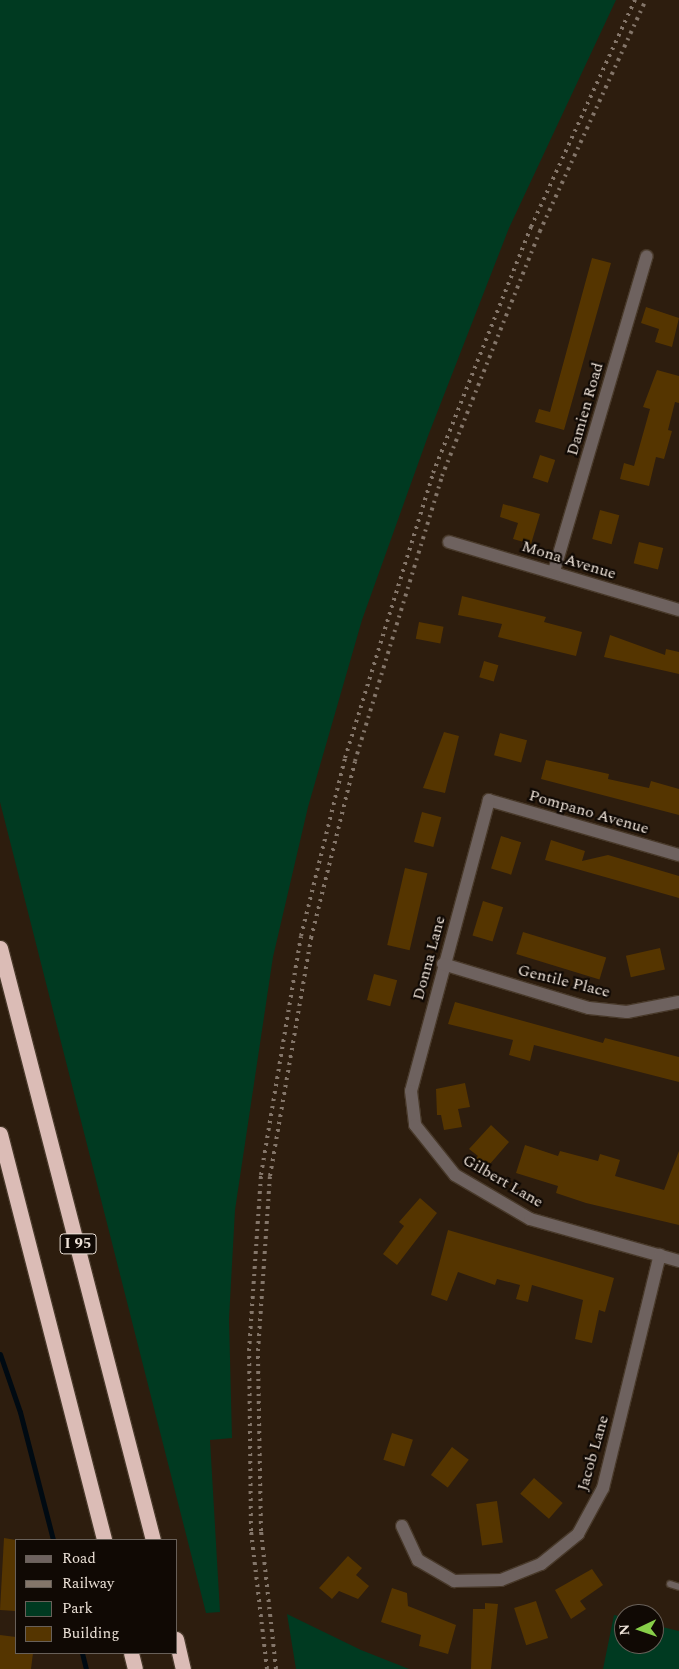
<!DOCTYPE html>
<style>
body{margin:0}
#map{position:relative;width:679px;height:1669px;overflow:hidden;background:#2d1d0e;font-family:Spectral,serif}
div>[style]{position:absolute}
.green>*{inset:0;background:#003a21}
.stream>*{height:5px;margin:-2.5px;padding:0 2.5px;transform-origin:2.5px;border-radius:2.5px;background:#000a12}
.building>*{inset:0;background:#553500;transform-origin:0 0}
.roads{filter:drop-shadow(1px 0 #48392a) drop-shadow(-1px 0 #48392a) drop-shadow(0 1px #48392a) drop-shadow(0 -1px #48392a)}
.service>*{height:6px;margin:-3px;padding:0 3px;transform-origin:3px;border-radius:3px;background:#6e625f}
.minor>*{height:12px;margin:-6px;padding:0 6px;transform-origin:6px;border-radius:6px;background:#6e625f}
.motorway>*{height:15px;margin:-7.5px;padding:0 7.5px;transform-origin:7.5px;border-radius:7.5px;background:#dbbcb6}
.rail>*{height:4px;margin-top:-2px;transform-origin:0;background:repeating-linear-gradient(90deg,#84766a 0 2.5px,transparent 0 7.5px)}
span{translate:-50% -50%;white-space:nowrap;text-align:center;line-height:1.15;-webkit-text-stroke:4.5px #100904;paint-order:stroke}
.shield-label span{padding:1px 4px;background:#100904;border:1px solid;border-radius:4px;-webkit-text-stroke-width:0}
.shield-label{font-size:15px;color:#ede2d8;font-weight:700}
.street-label{font-size:16px;color:#ede2d8}
.legend{position:absolute;left:15px;top:1539px;width:162px;height:115px;box-sizing:border-box;background:#100904;border:1px solid #686059;margin:0;padding:6px 9px;list-style:none;font-size:15px;color:#ede2d8}
.legend li{display:flex;align-items:center;gap:10px;height:25px}
.legend b{width:25px;border:1px solid #686059}
.north{position:absolute;left:614px;top:1604px;width:50px;height:50px;box-sizing:border-box;background:#100904;border:1px solid #686059;border-radius:50%;rotate:267deg;font-size:14px;font-weight:700;line-height:20px;text-align:center;color:#ede2d8}
.north::after{content:'';display:block;margin:auto;width:18px;height:22px;background:#88cf49;clip-path:polygon(50% 0,100% 100%,50% 72%,0 100%)}
</style>
<div id="map">
<div class="green">
<i style="clip-path:polygon(0 0,616px 0,509px 228px,428px 436px,362px 620px,308px 807px,273px 957px,235px 1210px,229px 1319px,232px 1438px,210px 1440px,220px 1612px,206px 1613px,0 802px)"></i>
<i style="clip-path:polygon(287px 1614px,361px 1650px,409px 1669px,296px 1669px)"></i>
<i style="clip-path:polygon(614px 1615px,624px 1617px,624px 1644px,654px 1644px,654px 1625px,679px 1631px,679px 1669px,603px 1669px)"></i>
</div>
<div class="stream">
<i style="left:0;top:1354px;width:61px;rotate:71deg"></i>
<i style="left:20px;top:1412px;width:132px;rotate:75.5deg"></i>
<i style="left:82px;top:1653px;width:16px;rotate:76deg"></i>
</div>
<div class="building">
<i style="clip-path:polygon(592px 258px,611px 263px,564px 430px,535px 422px,539px 409px,550px 412px)"></i>
<i style="clip-path:polygon(646px 307px,679px 318px,672px 347px,655px 342px,659px 329px,641px 323px)"></i>
<i style="clip-path:polygon(657px 370px,679px 376px,679px 403px,675px 402px,668px 430px,672px 431px,664px 459px,656px 457px,649px 486px,620px 479px,624px 463px,634px 466px,650px 409px,643px 407px)"></i>
<i style="left:540px;top:455px;width:16px;height:24px;rotate:18deg"></i>
<i style="clip-path:polygon(503px 504px,540px 514px,531px 544px,513px 539px,518px 523px,500px 517px)"></i>
<i style="left:600px;top:510px;width:20px;height:30px;rotate:15deg"></i>
<i style="left:639px;top:542px;width:25px;height:22px;rotate:14deg"></i>
<i style="clip-path:polygon(462px 596px,546px 617px,544px 622px,582px 632px,576px 656px,498px 637px,502px 624px,458px 615px)"></i>
<i style="left:419px;top:622px;width:25px;height:17px;rotate:11deg"></i>
<i style="clip-path:polygon(610px 635px,665px 655px,666px 649px,679px 652px,679px 674px,604px 657px)"></i>
<i style="left:484px;top:661px;width:15px;height:17px;rotate:16deg"></i>
<i style="clip-path:polygon(444px 732px,459px 736px,445px 793px,423px 788px)"></i>
<i style="left:500px;top:733px;width:28px;height:23px;rotate:15deg"></i>
<i style="clip-path:polygon(546px 760px,609px 774px,608px 779px,649px 788px,651px 781px,679px 789px,679px 815px,541px 779px)"></i>
<i style="left:422px;top:812px;width:20px;height:31px;rotate:15deg"></i>
<i style="left:501px;top:836px;width:21px;height:34px;rotate:17deg"></i>
<i style="clip-path:polygon(551px 840px,585px 851px,582px 861px,608px 855px,679px 876px,679px 898px,545px 860px)"></i>
<i style="left:405px;top:868px;width:23px;height:79px;rotate:13deg"></i>
<i style="left:483px;top:901px;width:21px;height:36px;rotate:17deg"></i>
<i style="left:523px;top:932px;width:87px;height:23px;rotate:17deg"></i>
<i style="left:660px;top:948px;width:22px;height:35px;rotate:77deg"></i>
<i style="left:374px;top:974px;width:24px;height:27px;rotate:15deg"></i>
<i style="clip-path:polygon(455px 1002px,603px 1043px,605px 1038px,679px 1057px,679px 1082px,534px 1045px,530px 1061px,509px 1055px,513px 1040px,448px 1024px)"></i>
<i style="clip-path:polygon(465px 1083px,470px 1107px,458px 1109px,462px 1127px,444px 1130px,441px 1115px,437px 1115px,436px 1089px)"></i>
<i style="clip-path:polygon(491px 1125px,509px 1142px,483px 1172px,472px 1162px,478px 1156px,469px 1149px)"></i>
<i style="clip-path:polygon(525px 1145px,558px 1156px,560px 1151px,598px 1161px,600px 1154px,620px 1160px,615px 1176px,664px 1190px,679px 1151px,679px 1225px,586px 1203px,556px 1193px,558px 1186px,516px 1173px)"></i>
<i style="clip-path:polygon(420px 1198px,437px 1213px,397px 1265px,383px 1254px,404px 1226px,399px 1222px)"></i>
<i style="clip-path:polygon(448px 1230px,614px 1278px,605px 1312px,599px 1310px,592px 1343px,575px 1339px,583px 1300px,532px 1285px,528px 1302px,516px 1299px,520px 1285px,497px 1279px,495px 1285px,458px 1272px,447px 1301px,431px 1295px)"></i>
<i style="left:392px;top:1433px;width:22px;height:28px;rotate:18deg"></i>
<i style="left:452px;top:1447px;width:21px;height:35px;rotate:37deg"></i>
<i style="left:534px;top:1478px;width:38px;height:21px;rotate:41deg"></i>
<i style="left:497px;top:1501px;width:42px;height:21px;rotate:82deg"></i>
<i style="clip-path:polygon(4px 1538px,16px 1540px,15px 1611px,0 1610px)"></i>
<i style="clip-path:polygon(348px 1556px,362px 1568px,356px 1575px,369px 1586px,358px 1599px,339px 1591px,332px 1599px,319px 1588px)"></i>
<i style="clip-path:polygon(592px 1569px,603px 1585px,580px 1601px,586px 1609px,571px 1619px,555px 1590px)"></i>
<i style="clip-path:polygon(392px 1588px,407px 1593px,408px 1606px,456px 1625px,448px 1654px,419px 1646px,421px 1635px,381px 1622px)"></i>
<i style="left:536px;top:1601px;width:39px;height:23px;rotate:72deg"></i>
<i style="clip-path:polygon(485px 1603px,498px 1604px,491px 1669px,471px 1669px,473px 1609px,485px 1609px)"></i>
<i style="clip-path:polygon(0 1635px,16px 1637px,16px 1653px,33px 1653px,31px 1669px,0 1669px)"></i>
</div>
<div class="roads">
<div class="service">
<i style="left:670px;top:1584px;width:9px;rotate:18deg"></i>
</div>
<div class="minor">
<i style="left:449px;top:542px;width:240px;rotate:16.5deg"></i>
<i style="left:554px;top:571px;width:328px;rotate:-73.6deg"></i>
<i style="left:679px;top:855px;width:198px;rotate:-163.9deg"></i>
<i style="left:489px;top:800px;width:301px;rotate:105deg"></i>
<i style="left:411px;top:1091px;width:34px;rotate:83deg"></i>
<i style="left:415px;top:1125px;width:64px;rotate:51.3deg"></i>
<i style="left:455px;top:1175px;width:87px;rotate:30.4deg"></i>
<i style="left:530px;top:1219px;width:155px;rotate:15.7deg"></i>
<i style="left:443px;top:964px;width:152px;rotate:16.8deg"></i>
<i style="left:589px;top:1008px;width:38px;rotate:6deg"></i>
<i style="left:627px;top:1012px;width:53px;rotate:-10.9deg"></i>
<i style="left:402px;top:1526px;width:38px;rotate:65deg"></i>
<i style="left:418px;top:1560px;width:42px;rotate:30.3deg"></i>
<i style="left:454px;top:1581px;width:47px;rotate:-1.2deg"></i>
<i style="left:501px;top:1580px;width:43px;rotate:-21.8deg"></i>
<i style="left:541px;top:1564px;width:48px;rotate:-39deg"></i>
<i style="left:578px;top:1534px;width:52px;rotate:-61.5deg"></i>
<i style="left:603px;top:1488px;width:240px;rotate:-76.3deg"></i>
</div>
<div class="motorway">
<i style="left:0;top:948px;width:611px;rotate:75.51deg"></i>
<i style="left:0;top:1134px;width:419px;rotate:75.6deg"></i>
<i style="left:176px;top:1639px;width:31px;rotate:77deg"></i>
<i style="left:131px;top:1653px;width:16px;rotate:76deg"></i>
</div>
</div>
<div class="rail">
<i style="left:267px;top:1669px;width:139px;rotate:-96.6deg"></i>
<i style="left:251px;top:1531px;width:180px;rotate:-90.6deg"></i>
<i style="left:249px;top:1351px;width:176px;rotate:-86.1deg"></i>
<i style="left:261px;top:1175px;width:242px;rotate:-80.5deg"></i>
<i style="left:301px;top:936px;width:183px;rotate:-76.1deg"></i>
<i style="left:345px;top:758px;width:298px;rotate:-72.8deg"></i>
<i style="left:433px;top:473px;width:265px;rotate:-68.3deg"></i>
<i style="left:531px;top:227px;width:250px;rotate:-65.4deg"></i>
<i style="left:276px;top:1669px;width:139px;rotate:-96.2deg"></i>
<i style="left:261px;top:1531px;width:180px;rotate:-91deg"></i>
<i style="left:258px;top:1351px;width:175px;rotate:-86.1deg"></i>
<i style="left:270px;top:1176px;width:242px;rotate:-80.2deg"></i>
<i style="left:311px;top:938px;width:182px;rotate:-76deg"></i>
<i style="left:355px;top:761px;width:298px;rotate:-73deg"></i>
<i style="left:442px;top:476px;width:264px;rotate:-68.2deg"></i>
<i style="left:540px;top:231px;width:254px;rotate:-65.4deg"></i>
</div>
<div class="shield-label">
<span style="left:78px;top:1244px">I 95</span>
</div>
<div class="street-label">
<span style="left:585px;top:409px;rotate:-74deg">Damien Road</span>
<span style="left:569px;top:560px;rotate:17deg">Mona Avenue</span>
<span style="left:589px;top:812px;rotate:16deg">Pompano Avenue</span>
<span style="left:429px;top:958px;rotate:-75deg">Donna Lane</span>
<span style="left:564px;top:981px;rotate:14deg">Gentile Place</span>
<span style="left:503px;top:1181px;rotate:30deg">Gilbert Lane</span>
<span style="left:593px;top:1453px;rotate:-74deg">Jacob Lane</span>
</div>
<ul class="legend">
<li><b style="height:6px;background:#6e625f"></b>Road</li>
<li><b style="height:6px;background:#84766a"></b>Railway</li>
<li><b style="height:14px;background:#003a21"></b>Park</li>
<li><b style="height:14px;background:#553500"></b>Building</li>
</ul>
<div class="north">N</div>
</div>
